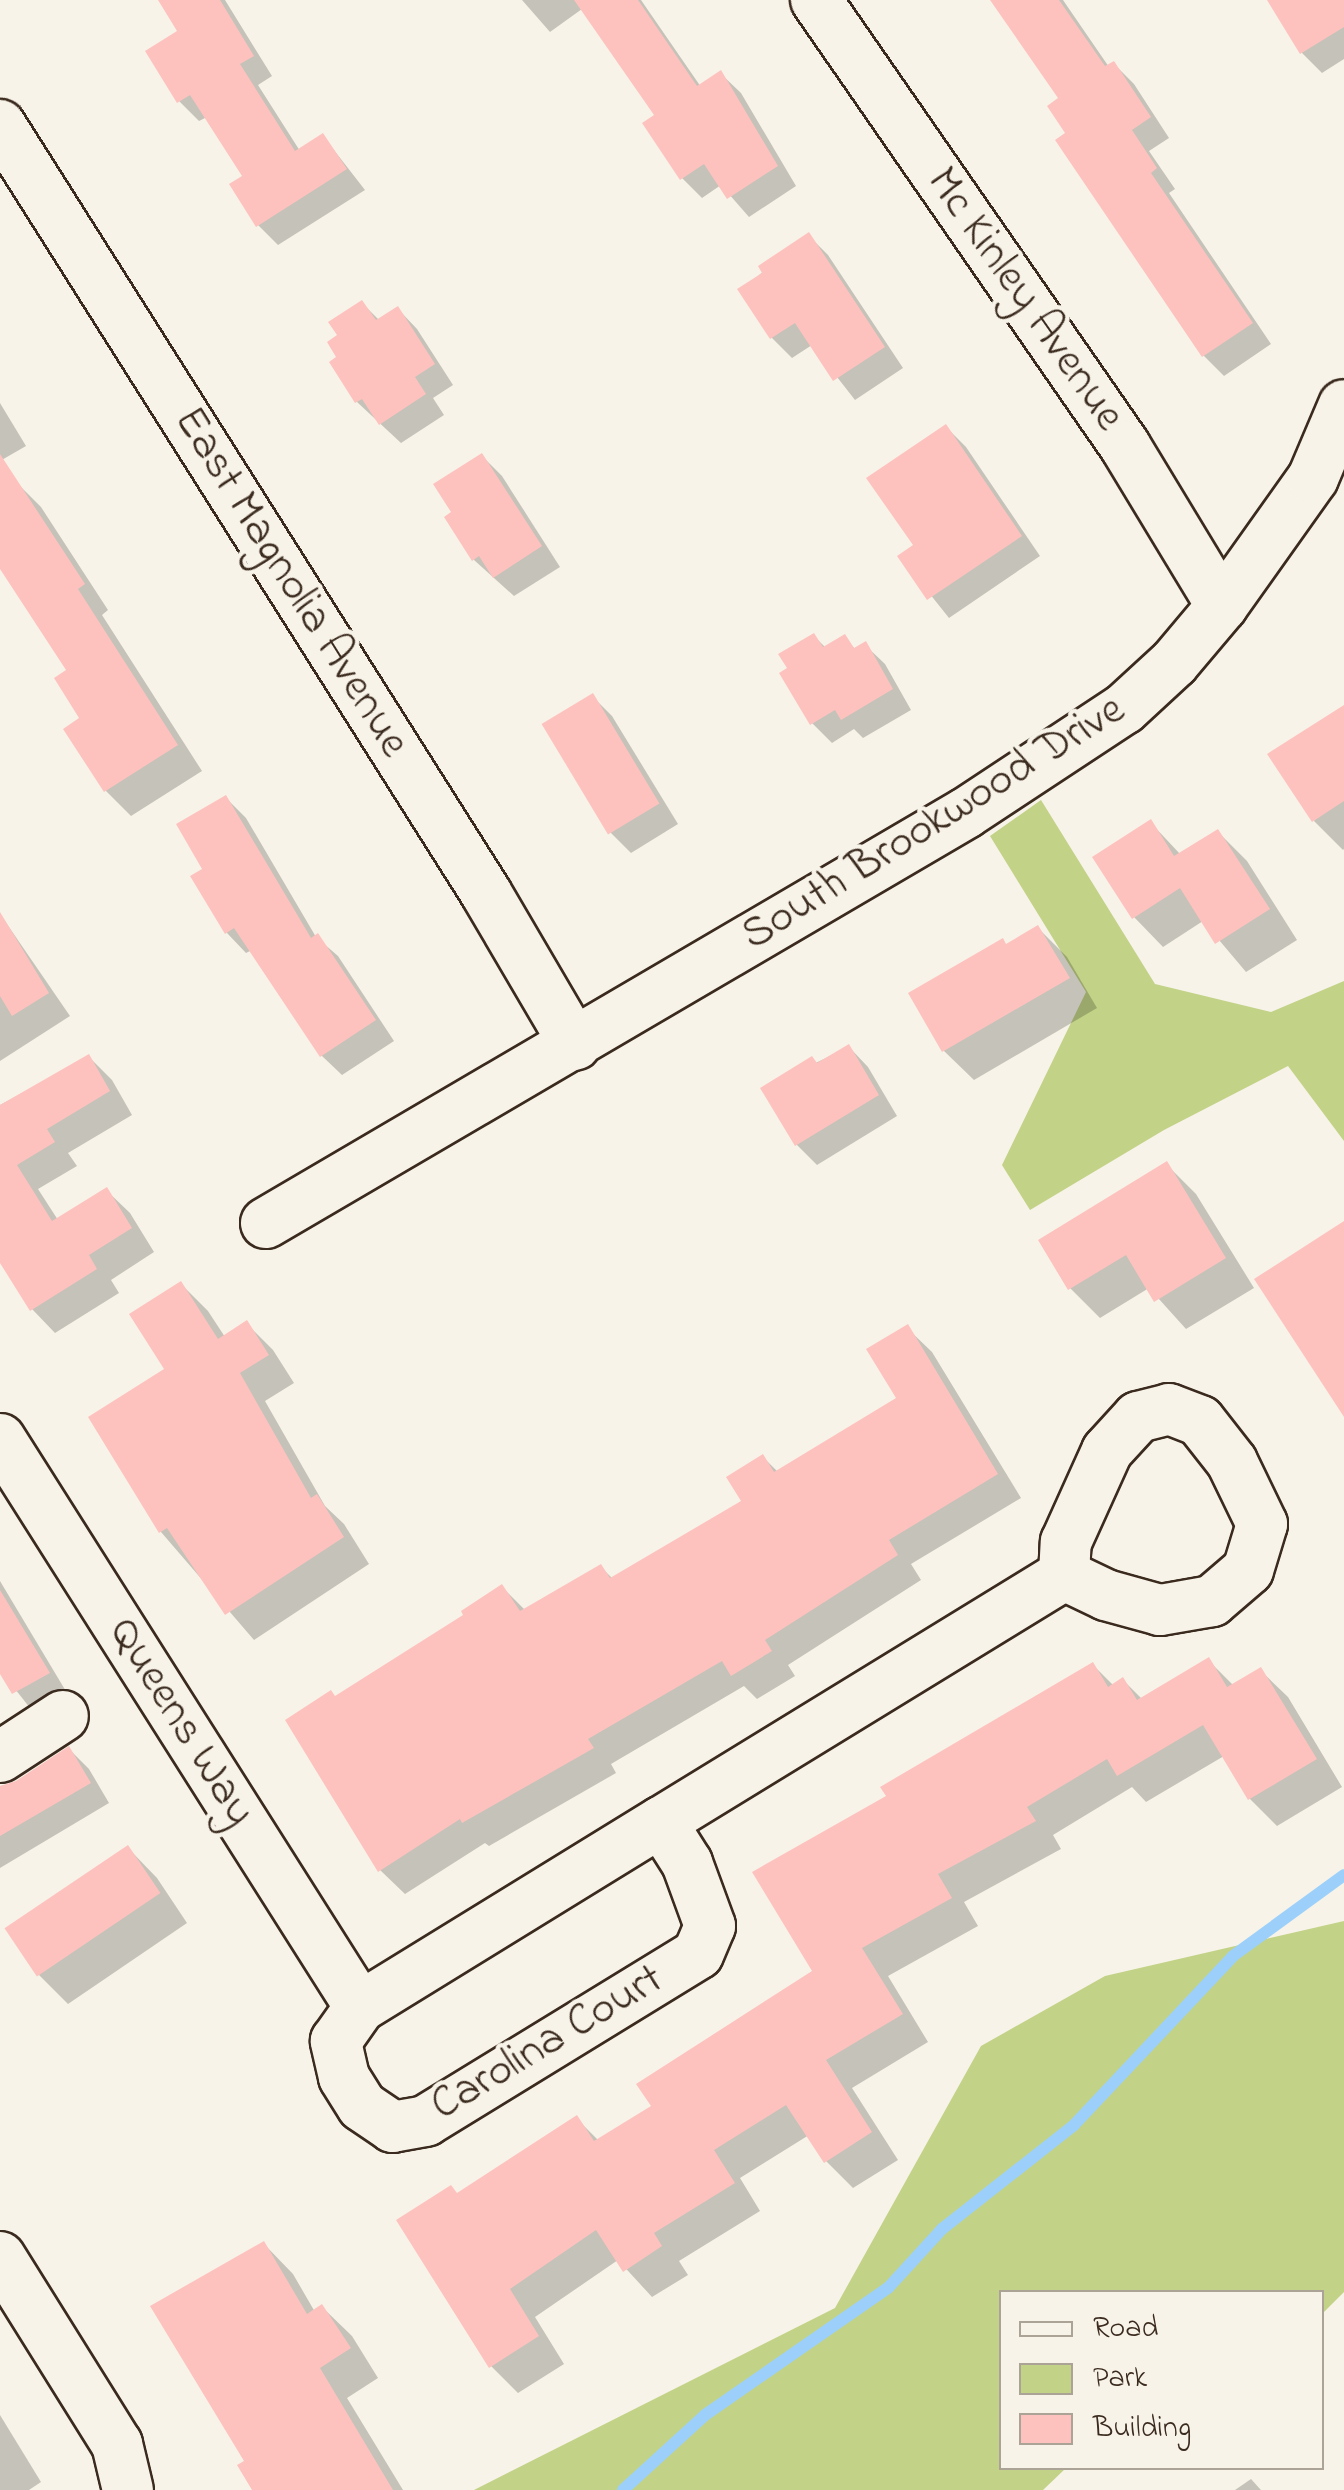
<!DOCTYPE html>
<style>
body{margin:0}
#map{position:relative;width:1344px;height:2490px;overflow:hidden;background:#f7f3e8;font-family:"Indie Flower",sans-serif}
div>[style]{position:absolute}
.green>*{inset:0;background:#c2d287}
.shadow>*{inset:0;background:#0003}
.stream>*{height:12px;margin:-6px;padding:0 6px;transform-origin:6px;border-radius:6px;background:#9cd0fa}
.building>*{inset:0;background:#fec2be;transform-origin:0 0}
.roads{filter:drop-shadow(2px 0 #3b2a1e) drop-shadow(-2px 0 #3b2a1e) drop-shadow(0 2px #3b2a1e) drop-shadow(0 -2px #3b2a1e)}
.minor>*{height:50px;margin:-25px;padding:0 25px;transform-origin:25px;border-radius:25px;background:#f7f3e8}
span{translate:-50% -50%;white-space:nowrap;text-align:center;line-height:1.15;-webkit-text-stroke:9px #f7f3e8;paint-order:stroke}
.street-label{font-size:45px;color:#3b2a1e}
.legend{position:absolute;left:999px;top:2290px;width:325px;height:180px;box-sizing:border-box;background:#f7f3e8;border:2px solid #aca397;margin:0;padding:12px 18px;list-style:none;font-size:30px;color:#3b2a1e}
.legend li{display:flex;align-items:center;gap:20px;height:50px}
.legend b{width:50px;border:2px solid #aca397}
</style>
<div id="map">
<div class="green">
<i style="clip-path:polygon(1041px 800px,1155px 984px,1271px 1012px,1344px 981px,1344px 1141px,1288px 1066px,1164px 1130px,1030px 1210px,1002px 1165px,1086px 992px,990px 836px)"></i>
<i style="clip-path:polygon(1344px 1921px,1344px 2292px,1322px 2314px,1322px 2292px,1002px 2292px,1002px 2468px,1066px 2468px,1043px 2490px,474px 2490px,835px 2308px,981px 2046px,1105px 1976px)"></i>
</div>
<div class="shadow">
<i style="clip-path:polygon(161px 0,225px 0,272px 76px,258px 85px,300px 151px,323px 136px,365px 190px,278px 245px,258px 225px,245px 176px,207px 117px,199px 121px,179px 101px,180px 32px)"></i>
<i style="clip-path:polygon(522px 0,641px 0,701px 87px,721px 74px,741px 93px,796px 186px,749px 217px,721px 185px,702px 198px,682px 178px,658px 115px,582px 9px,550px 32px)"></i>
<i style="clip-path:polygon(993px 0,1063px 0,1109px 67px,1114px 64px,1134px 84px,1169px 138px,1149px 151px,1175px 189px,1169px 193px,1271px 344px,1224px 376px,1204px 356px,1058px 140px,1068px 134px,1061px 99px)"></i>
<i style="clip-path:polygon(1284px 0,1344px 0,1344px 59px,1322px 73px,1302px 53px,1274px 6px)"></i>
<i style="clip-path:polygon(808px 235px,828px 255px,903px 368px,855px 400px,812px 345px,792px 358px,772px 338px,741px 290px)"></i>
<i style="clip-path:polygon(362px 303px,380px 321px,398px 309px,417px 329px,453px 385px,433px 398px,444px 415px,401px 443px,357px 402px,340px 358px,340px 336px)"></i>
<i style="clip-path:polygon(0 403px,26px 446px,0 461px)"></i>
<i style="clip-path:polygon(946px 427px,966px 447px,1040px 556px,949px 618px,906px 564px,916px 546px)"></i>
<i style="clip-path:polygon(482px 456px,502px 476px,560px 567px,514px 596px,474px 560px,454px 513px)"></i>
<i style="clip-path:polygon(16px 482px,41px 507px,108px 610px,102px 615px,202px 771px,131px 816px,106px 791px,66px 730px,82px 719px,69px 671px,0 564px,0 492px)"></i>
<i style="clip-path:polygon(814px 636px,826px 648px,844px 637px,856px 650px,865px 645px,885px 664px,911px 710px,863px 738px,854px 729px,832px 743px,812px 723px)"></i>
<i style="clip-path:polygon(592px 696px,612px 716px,678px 824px,631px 853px,611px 833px)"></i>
<i style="clip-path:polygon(1344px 708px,1344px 849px,1343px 850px,1314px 821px)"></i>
<i style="clip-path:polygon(226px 798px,246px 818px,316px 937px,338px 956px,394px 1041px,342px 1075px,322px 1056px,252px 950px,246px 953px,227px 933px,206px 870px)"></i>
<i style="clip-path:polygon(1150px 822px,1181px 855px,1218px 832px,1247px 861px,1297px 940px,1246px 972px,1203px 921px,1163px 947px,1134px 917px)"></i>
<i style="clip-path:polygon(0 914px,70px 1016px,0 1061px)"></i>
<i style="clip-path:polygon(1038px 928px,1067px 957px,1097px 1008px,974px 1080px,944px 1051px,912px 994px)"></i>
<i style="clip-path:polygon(849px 1047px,868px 1067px,897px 1116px,817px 1165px,797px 1145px,763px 1088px)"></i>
<i style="clip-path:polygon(89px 1057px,112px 1080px,132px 1115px,68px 1153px,77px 1166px,38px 1189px,58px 1220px,106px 1190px,130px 1213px,154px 1252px,111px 1280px,119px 1293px,55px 1333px,32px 1309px,0 1258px,0 1105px)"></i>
<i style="clip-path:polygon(1167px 1165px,1196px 1194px,1254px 1288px,1186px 1329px,1149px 1288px,1100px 1318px,1070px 1288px)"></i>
<i style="clip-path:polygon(181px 1284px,208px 1311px,225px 1337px,246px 1323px,273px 1350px,294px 1383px,265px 1401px,325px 1506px,344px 1524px,369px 1564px,254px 1640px,161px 1532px,168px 1370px)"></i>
<i style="clip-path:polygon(907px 1328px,932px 1352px,1021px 1498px,911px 1564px,921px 1580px,788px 1665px,795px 1676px,757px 1699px,744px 1686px,611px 1764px,616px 1773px,489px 1846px,485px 1843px,405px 1894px,380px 1870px,336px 1698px,467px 1616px,502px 1587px,526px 1611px,601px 1567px,613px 1579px,744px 1501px,763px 1457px,778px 1472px,899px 1399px)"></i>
<i style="clip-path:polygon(0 1581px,67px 1693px,34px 1713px,0 1670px)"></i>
<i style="clip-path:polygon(1208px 1660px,1234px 1686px,1260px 1670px,1288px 1697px,1342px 1787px,1277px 1826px,1250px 1799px,1224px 1756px,1146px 1802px,1132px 1787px,1053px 1835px,1061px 1849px,964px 1902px,978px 1926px,888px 1976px,928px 2042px,852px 2088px,898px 2160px,853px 2188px,826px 2161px,809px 2135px,740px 2178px,760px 2211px,679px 2261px,688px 2275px,652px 2297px,618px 2260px,535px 2317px,564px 2364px,518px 2393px,491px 2366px,458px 2195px,576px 2118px,599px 2141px,654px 2107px,816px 1972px,889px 1797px,1093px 1665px,1114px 1686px,1123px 1680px,1143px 1700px)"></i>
<i style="clip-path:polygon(69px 1749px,89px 1769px,109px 1803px,0 1868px,0 1786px,17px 1783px)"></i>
<i style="clip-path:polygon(128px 1848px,157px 1878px,187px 1923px,68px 2004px,38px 1974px)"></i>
<i style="clip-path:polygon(264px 2244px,293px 2274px,315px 2312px,322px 2307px,352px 2336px,378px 2378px,347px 2398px,403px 2490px,255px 2490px,247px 2462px)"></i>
<i style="clip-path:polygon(0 2415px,41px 2482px,29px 2490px,0 2490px)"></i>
<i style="clip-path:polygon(1251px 2479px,1261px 2490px,1235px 2490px)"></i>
</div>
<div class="stream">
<i style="left:623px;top:2490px;width:111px;rotate:-42.4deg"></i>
<i style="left:705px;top:2415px;width:223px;rotate:-34.8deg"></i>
<i style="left:888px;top:2288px;width:80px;rotate:-47.5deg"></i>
<i style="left:942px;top:2229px;width:168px;rotate:-38.2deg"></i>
<i style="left:1074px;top:2125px;width:232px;rotate:-46.7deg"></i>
<i style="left:1233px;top:1956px;width:137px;rotate:-36.1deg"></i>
</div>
<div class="building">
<i style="clip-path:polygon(158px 0,220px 0,254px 56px,240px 64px,295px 151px,323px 133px,347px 169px,256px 227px,229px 184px,242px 176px,190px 95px,177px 103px,145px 51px,177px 31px)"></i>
<i style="clip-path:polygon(574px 0,638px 0,697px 86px,721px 70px,778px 166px,727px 199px,704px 164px,680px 180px,642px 123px,654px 115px)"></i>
<i style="clip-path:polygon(990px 0,1059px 0,1105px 66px,1114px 61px,1151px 117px,1132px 130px,1157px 168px,1151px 173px,1253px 323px,1202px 357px,1055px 140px,1065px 133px,1047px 106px,1058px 98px)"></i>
<i style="clip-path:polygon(1267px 0,1344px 0,1344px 27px,1300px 54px)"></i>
<i style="clip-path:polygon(809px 232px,885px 347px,833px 381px,795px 323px,770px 339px,737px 289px,762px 273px,758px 266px)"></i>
<i style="clip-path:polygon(362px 300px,376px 320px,398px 306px,435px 364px,415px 377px,426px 394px,379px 425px,362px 399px,355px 403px,329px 362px,336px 357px,327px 342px,337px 335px,328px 322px)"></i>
<i style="clip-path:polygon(946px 424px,1022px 536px,927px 600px,897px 556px,913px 545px,866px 478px)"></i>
<i style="clip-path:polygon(482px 453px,542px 546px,493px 578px,479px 556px,472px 561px,444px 517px,451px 512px,433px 484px)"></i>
<i style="clip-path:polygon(0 454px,85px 584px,78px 589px,178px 745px,104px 792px,63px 729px,79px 718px,54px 678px,66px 670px,0 569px)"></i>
<i style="clip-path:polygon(814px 633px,823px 647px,845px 634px,854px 648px,866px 641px,893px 689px,841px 720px,835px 710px,810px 725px,779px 673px,787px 668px,778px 654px)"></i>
<i style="left:593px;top:693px;width:129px;height:60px;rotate:59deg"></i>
<i style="clip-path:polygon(1344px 705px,1344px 801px,1312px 822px,1267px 754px)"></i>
<i style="clip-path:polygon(226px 795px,311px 938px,318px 933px,376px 1020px,320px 1057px,234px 928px,225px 934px,190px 876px,202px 869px,176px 824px)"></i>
<i style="clip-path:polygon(1151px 819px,1174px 856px,1218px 829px,1270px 909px,1215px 944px,1180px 888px,1132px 919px,1092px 857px)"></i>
<i style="clip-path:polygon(0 912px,49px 993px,12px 1016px,0 996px)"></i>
<i style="clip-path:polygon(1038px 925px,1070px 978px,942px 1052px,908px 993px,1003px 938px,1006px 944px)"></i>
<i style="clip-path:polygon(849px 1044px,879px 1095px,795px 1146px,760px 1088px,812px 1056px,817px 1063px)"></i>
<i style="clip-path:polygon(89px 1054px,110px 1091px,47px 1129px,55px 1142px,17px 1165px,52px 1221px,107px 1187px,132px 1228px,89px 1255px,97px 1269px,30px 1311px,0 1263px,0 1105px)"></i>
<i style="clip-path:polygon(1167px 1161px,1226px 1258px,1154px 1302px,1126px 1255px,1068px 1290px,1038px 1240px)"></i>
<i style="clip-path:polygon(1344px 1221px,1344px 1417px,1254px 1279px)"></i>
<i style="clip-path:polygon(181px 1281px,218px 1339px,247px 1320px,269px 1355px,240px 1373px,311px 1498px,317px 1494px,344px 1537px,225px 1615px,167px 1528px,159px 1533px,88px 1417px,164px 1369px,129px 1314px)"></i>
<i style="clip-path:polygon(908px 1324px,998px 1474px,889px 1540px,898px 1555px,765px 1640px,772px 1651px,731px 1676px,722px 1661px,588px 1739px,594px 1748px,462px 1823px,460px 1819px,378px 1872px,285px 1720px,331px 1690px,335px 1696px,463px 1615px,461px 1611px,502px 1584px,520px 1611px,601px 1564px,610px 1578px,741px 1501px,726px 1477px,763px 1454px,774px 1472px,896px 1398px,866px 1349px)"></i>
<i style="clip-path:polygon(0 1590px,50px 1673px,12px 1694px,0 1674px)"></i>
<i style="clip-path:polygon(1209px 1657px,1227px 1687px,1261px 1667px,1317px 1759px,1248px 1800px,1203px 1725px,1117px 1776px,1107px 1759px,1027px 1807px,1036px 1821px,938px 1874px,952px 1898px,862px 1948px,903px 2014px,826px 2060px,872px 2132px,824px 2163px,786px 2105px,714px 2150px,735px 2183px,654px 2233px,662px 2246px,623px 2272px,596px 2230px,510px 2289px,539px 2336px,489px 2368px,396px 2220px,451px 2185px,457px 2193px,577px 2115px,594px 2141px,651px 2106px,636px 2084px,812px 1971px,752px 1872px,886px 1796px,880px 1787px,1093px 1662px,1108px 1687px,1123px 1677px,1137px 1700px)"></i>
<i style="clip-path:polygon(69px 1746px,91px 1783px,0 1836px,0 1786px,16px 1781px)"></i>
<i style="left:128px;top:1845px;width:58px;height:149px;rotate:56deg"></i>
<i style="clip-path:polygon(264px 2241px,307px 2314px,322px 2304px,351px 2348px,320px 2368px,393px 2490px,252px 2490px,237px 2465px,244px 2461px,150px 2306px)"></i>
</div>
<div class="roads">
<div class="minor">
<i style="left:816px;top:0;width:543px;rotate:55.28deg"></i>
<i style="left:1125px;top:446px;width:187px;rotate:58.8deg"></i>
<i style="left:0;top:125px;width:909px;rotate:57.67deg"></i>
<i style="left:486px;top:893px;width:176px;rotate:59.6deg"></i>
<i style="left:266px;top:1223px;width:811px;rotate:-30.36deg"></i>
<i style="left:966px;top:813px;width:189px;rotate:-33.4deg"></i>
<i style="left:1124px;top:709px;width:68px;rotate:-42.6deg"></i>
<i style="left:1174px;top:663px;width:75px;rotate:-49.9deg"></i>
<i style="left:1222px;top:606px;width:157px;rotate:-54.6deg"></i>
<i style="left:1313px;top:478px;width:79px;rotate:-67deg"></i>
<i style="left:0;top:1439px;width:672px;rotate:57.63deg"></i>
<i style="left:0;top:1757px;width:75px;rotate:-33.1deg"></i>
<i style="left:661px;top:1822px;width:49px;rotate:57.6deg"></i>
<i style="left:687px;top:1863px;width:67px;rotate:69.9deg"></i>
<i style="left:710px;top:1926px;width:30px;rotate:113deg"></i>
<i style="left:698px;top:1954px;width:319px;rotate:148.5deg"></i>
<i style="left:426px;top:2121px;width:34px;rotate:170deg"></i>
<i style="left:393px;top:2127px;width:37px;rotate:-146deg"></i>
<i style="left:362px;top:2106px;width:34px;rotate:-122deg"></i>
<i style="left:344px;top:2077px;width:37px;rotate:-103deg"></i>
<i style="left:336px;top:2041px;width:42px;rotate:-54.8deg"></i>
<i style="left:360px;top:2007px;width:353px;rotate:-31.6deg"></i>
<i style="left:661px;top:1822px;width:473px;rotate:-31.5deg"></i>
<i style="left:1064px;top:1575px;width:33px;rotate:-87deg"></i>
<i style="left:1066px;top:1542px;width:100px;rotate:-65.7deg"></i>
<i style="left:1107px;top:1451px;width:46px;rotate:-47.6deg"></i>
<i style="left:1138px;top:1417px;width:32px;rotate:-14deg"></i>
<i style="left:1169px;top:1409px;width:33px;rotate:21deg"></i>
<i style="left:1200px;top:1421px;width:52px;rotate:52deg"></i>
<i style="left:1232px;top:1462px;width:69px;rotate:64.2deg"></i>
<i style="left:1262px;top:1524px;width:48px;rotate:106.9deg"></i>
<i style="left:1248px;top:1570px;width:48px;rotate:139.3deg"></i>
<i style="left:1212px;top:1601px;width:53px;rotate:170.2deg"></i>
<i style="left:1160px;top:1610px;width:56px;rotate:-164.5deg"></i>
<i style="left:1106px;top:1595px;width:47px;rotate:-154.5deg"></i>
<i style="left:0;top:2257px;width:221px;rotate:58deg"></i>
<i style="left:117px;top:2444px;width:47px;rotate:76.6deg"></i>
</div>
</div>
<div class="street-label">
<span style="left:1024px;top:300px;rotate:55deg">Mc Kinley Avenue</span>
<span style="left:290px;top:583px;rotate:58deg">East Magnolia Avenue</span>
<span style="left:934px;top:824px;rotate:-32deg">South Brookwood Drive</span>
<span style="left:180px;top:1723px;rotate:58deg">Queens Way</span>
<span style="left:548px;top:2044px;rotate:-31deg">Carolina Court</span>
</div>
<ul class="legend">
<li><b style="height:12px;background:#f7f3e8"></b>Road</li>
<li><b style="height:28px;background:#c2d287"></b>Park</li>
<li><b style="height:28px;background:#fec2be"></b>Building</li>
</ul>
</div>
